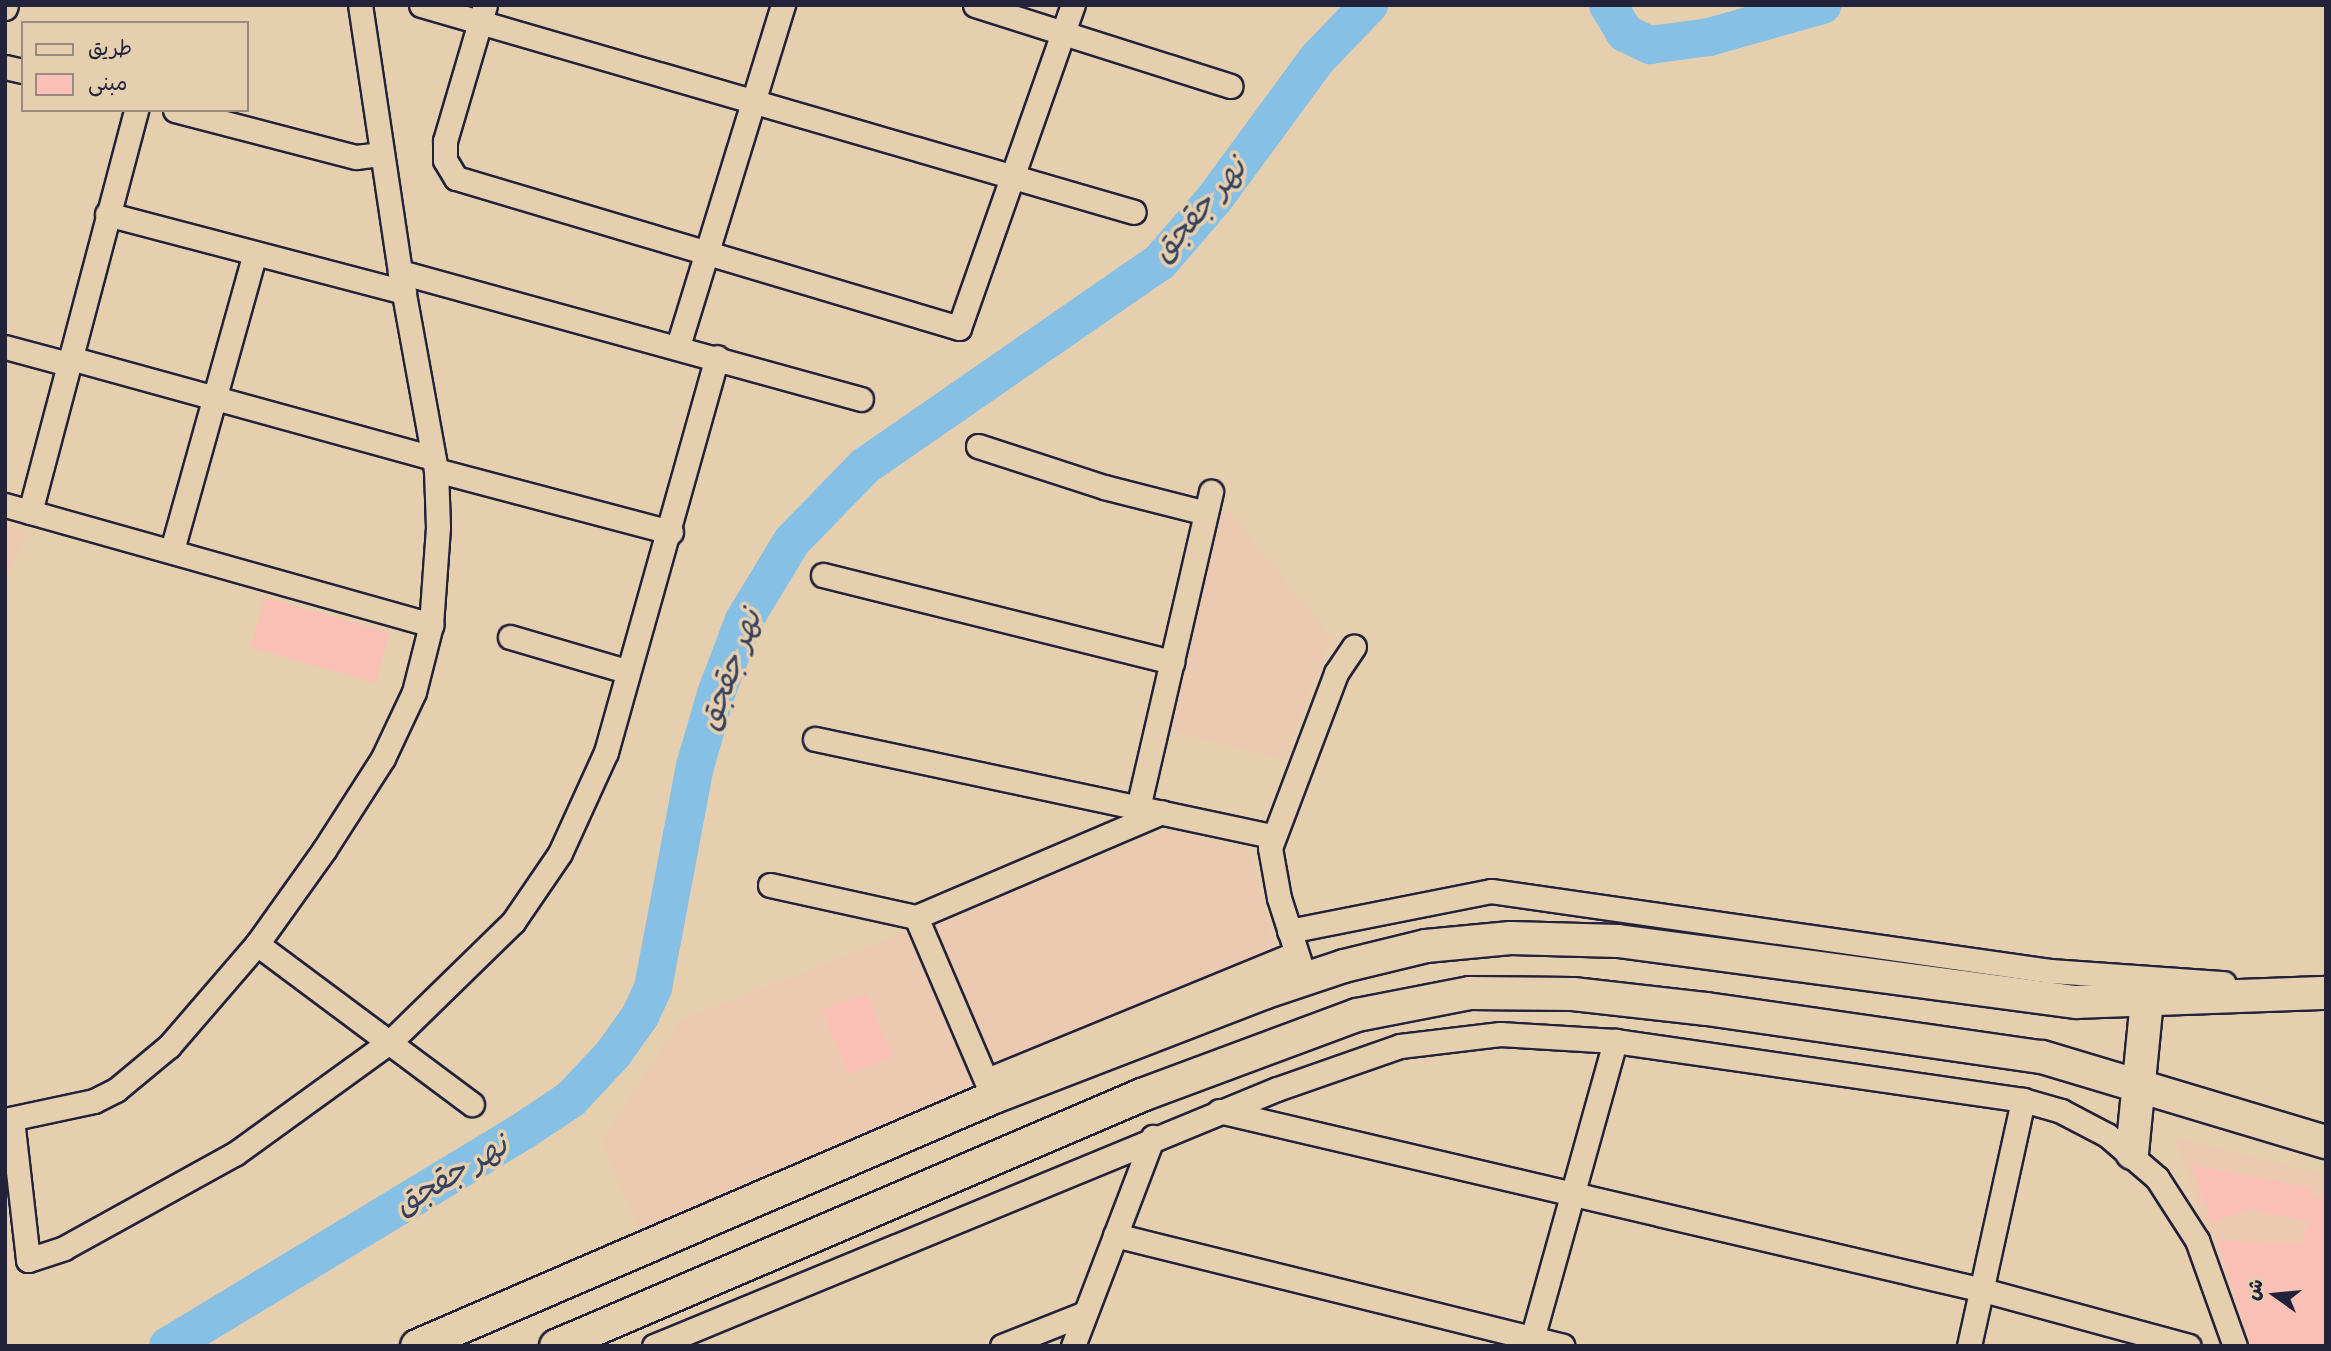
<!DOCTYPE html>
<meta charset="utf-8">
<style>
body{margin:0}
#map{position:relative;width:2331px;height:1351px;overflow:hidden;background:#e6cfaf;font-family:Caveat,"Playpen Sans Arabic",sans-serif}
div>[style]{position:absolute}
.built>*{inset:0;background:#eccab1}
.river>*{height:38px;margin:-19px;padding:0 19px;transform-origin:19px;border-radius:19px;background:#86c0e5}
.building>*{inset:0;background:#fbc0b5;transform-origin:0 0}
.roads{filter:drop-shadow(2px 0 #22223b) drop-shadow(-2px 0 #22223b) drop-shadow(0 2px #22223b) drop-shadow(0 -2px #22223b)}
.minor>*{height:23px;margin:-11.5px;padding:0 11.5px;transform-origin:11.5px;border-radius:11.5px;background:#e6cfaf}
.highway>*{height:32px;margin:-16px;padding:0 16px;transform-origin:16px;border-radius:16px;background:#e6cfaf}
span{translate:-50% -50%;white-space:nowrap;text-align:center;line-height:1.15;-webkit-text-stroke:7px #e6cfaf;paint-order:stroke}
.water-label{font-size:32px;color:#36425d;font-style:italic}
.frame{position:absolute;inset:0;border:7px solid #22223b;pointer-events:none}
.legend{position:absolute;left:21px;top:21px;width:228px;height:91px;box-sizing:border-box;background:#e6cfaf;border:2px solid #988a81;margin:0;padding:9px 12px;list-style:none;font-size:21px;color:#22223b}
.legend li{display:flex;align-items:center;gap:14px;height:35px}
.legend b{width:35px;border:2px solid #988a81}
.north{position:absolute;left:2240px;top:1260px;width:70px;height:70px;-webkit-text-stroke:5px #e6cfaf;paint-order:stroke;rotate:285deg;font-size:19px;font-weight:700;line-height:28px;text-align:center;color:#22223b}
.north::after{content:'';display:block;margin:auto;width:24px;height:32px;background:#22223b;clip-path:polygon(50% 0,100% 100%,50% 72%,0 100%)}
</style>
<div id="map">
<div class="built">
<i style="clip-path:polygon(1224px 506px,1331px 637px,1284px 759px,1171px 731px)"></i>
<i style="clip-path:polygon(5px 525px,29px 532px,5px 581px)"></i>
<i style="clip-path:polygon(1170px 829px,1251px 852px,1275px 954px,640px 1230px,601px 1141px,680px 1021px)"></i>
<i style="clip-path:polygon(2175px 1138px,2326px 1174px,2326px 1346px,2243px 1346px)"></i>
</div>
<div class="river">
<i style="left:1608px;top:5px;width:33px;rotate:59deg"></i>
<i style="left:1625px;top:33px;width:28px;rotate:26deg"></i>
<i style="left:1650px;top:45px;width:60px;rotate:-7.7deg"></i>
<i style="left:1709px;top:37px;width:118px;rotate:-15.7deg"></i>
<i style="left:168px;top:1346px;width:415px;rotate:-31.2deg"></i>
<i style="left:523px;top:1131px;width:58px;rotate:-33.7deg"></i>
<i style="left:571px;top:1099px;width:62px;rotate:-47deg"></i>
<i style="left:613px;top:1054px;width:47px;rotate:-54.6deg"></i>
<i style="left:640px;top:1016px;width:31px;rotate:-65deg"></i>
<i style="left:653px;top:988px;width:226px;rotate:-79.3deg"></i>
<i style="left:695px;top:766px;width:78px;rotate:-73.7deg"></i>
<i style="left:717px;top:691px;width:76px;rotate:-69.2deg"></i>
<i style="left:744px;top:620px;width:92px;rotate:-58.7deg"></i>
<i style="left:792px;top:541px;width:105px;rotate:-45.8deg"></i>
<i style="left:865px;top:466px;width:359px;rotate:-34.7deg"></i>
<i style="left:1160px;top:262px;width:84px;rotate:-49.3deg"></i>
<i style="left:1215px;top:198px;width:174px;rotate:-53.7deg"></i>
<i style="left:1318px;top:58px;width:74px;rotate:-46.1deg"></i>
</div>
<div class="building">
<i style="left:265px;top:597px;width:130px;height:52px;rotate:16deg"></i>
<i style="left:866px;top:993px;width:69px;height:47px;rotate:68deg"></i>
<i style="clip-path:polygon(2191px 1165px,2313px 1188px,2311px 1196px,2326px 1199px,2326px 1346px,2251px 1346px,2218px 1240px,2302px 1244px,2308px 1221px,2250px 1210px,2211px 1222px)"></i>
</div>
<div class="roads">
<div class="minor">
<i style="left:421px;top:5px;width:742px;rotate:16.19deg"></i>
<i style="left:485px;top:5px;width:142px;rotate:106.4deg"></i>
<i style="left:445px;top:141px;width:19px;rotate:90deg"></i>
<i style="left:445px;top:160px;width:21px;rotate:59deg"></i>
<i style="left:456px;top:178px;width:525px;rotate:16.61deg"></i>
<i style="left:959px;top:328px;width:343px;rotate:-70.6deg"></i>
<i style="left:975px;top:5px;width:268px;rotate:17.6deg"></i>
<i style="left:5px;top:8px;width:3px;rotate:-72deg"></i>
<i style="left:5px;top:67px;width:18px;rotate:13deg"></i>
<i style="left:175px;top:110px;width:187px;rotate:14.6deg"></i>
<i style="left:356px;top:157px;width:26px;rotate:-7deg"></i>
<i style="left:107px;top:214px;width:307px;rotate:14.7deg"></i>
<i style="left:400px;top:272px;width:478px;rotate:15.4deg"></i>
<i style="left:678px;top:346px;width:357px;rotate:-72.9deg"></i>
<i style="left:5px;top:347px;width:65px;rotate:15.1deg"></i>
<i style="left:70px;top:358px;width:377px;rotate:15.4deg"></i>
<i style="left:978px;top:446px;width:133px;rotate:18deg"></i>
<i style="left:1104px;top:487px;width:105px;rotate:14.3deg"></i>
<i style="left:436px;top:470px;width:243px;rotate:14.8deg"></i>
<i style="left:5px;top:505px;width:443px;rotate:15.7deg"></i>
<i style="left:30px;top:512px;width:416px;rotate:-75.2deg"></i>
<i style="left:172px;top:550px;width:308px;rotate:-74.4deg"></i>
<i style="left:823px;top:575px;width:360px;rotate:14deg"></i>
<i style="left:510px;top:637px;width:121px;rotate:16.3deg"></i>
<i style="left:815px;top:739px;width:468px;rotate:12deg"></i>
<i style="left:1135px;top:821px;width:338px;rotate:-77deg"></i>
<i style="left:770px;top:885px;width:149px;rotate:12.4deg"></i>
<i style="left:916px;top:917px;width:267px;rotate:-23.1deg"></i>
<i style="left:916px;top:917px;width:193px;rotate:66.8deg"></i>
<i style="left:1289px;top:931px;width:206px;rotate:-11.2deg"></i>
<i style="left:1491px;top:891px;width:566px;rotate:8.13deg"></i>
<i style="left:2051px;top:971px;width:173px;rotate:4deg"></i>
<i style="left:257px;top:944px;width:268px;rotate:36.7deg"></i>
<i style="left:1305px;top:979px;width:85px;rotate:-107.8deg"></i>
<i style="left:1279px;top:898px;width:51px;rotate:-100.2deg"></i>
<i style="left:1270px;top:848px;width:187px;rotate:-69.3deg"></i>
<i style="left:1336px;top:673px;width:32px;rotate:-56deg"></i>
<i style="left:987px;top:1080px;width:334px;rotate:-22.3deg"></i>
<i style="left:1219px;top:1111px;width:785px;rotate:13.19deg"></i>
<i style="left:1983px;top:1290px;width:213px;rotate:15.2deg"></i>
<i style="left:12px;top:1119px;width:142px;rotate:83.5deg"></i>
<i style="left:28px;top:1260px;width:38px;rotate:-18deg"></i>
<i style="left:64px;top:1248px;width:196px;rotate:-28.9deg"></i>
<i style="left:236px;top:1153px;width:191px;rotate:-35.9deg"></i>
<i style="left:391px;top:1041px;width:170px;rotate:-44.3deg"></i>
<i style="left:513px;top:922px;width:83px;rotate:-55.7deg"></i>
<i style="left:560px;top:853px;width:111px;rotate:-65.5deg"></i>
<i style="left:606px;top:752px;width:410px;rotate:-74.3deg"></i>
<i style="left:5px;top:1120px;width:91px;rotate:-12.1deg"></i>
<i style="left:94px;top:1101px;width:25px;rotate:-27deg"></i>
<i style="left:116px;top:1090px;width:69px;rotate:-39.7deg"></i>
<i style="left:169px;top:1046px;width:135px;rotate:-49.2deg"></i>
<i style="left:257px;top:944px;width:115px;rotate:-54.5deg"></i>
<i style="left:324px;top:850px;width:109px;rotate:-57.3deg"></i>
<i style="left:383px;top:758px;width:73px;rotate:-64.8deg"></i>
<i style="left:414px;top:692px;width:69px;rotate:-75.8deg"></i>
<i style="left:431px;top:625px;width:98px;rotate:-85.9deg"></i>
<i style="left:438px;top:527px;width:57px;rotate:-92deg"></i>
<i style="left:436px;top:470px;width:201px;rotate:-100.3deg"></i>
<i style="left:400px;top:272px;width:270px;rotate:-98.5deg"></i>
<i style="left:1115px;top:1235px;width:461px;rotate:13.9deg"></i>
<i style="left:654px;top:1346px;width:674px;rotate:-22.42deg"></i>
<i style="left:1277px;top:1089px;width:130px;rotate:-19.3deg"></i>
<i style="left:1400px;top:1046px;width:101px;rotate:-6.8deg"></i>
<i style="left:1500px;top:1034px;width:115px;rotate:3.5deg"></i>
<i style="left:1615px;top:1041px;width:412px;rotate:8.2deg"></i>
<i style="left:2023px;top:1100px;width:40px;rotate:16deg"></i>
<i style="left:2061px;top:1111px;width:52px;rotate:27.6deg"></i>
<i style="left:2107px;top:1135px;width:66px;rotate:40.7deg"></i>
<i style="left:2157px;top:1178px;width:74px;rotate:57.2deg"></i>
<i style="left:2197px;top:1240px;width:113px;rotate:70.3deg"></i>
<i style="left:1002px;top:1346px;width:89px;rotate:-21.7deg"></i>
<i style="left:1073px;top:1346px;width:224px;rotate:-69.1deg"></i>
<i style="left:1530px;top:1346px;width:317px;rotate:-74.4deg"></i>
<i style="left:1969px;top:1346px;width:252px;rotate:-77.6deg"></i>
</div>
<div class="highway">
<i style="left:2132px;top:1153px;width:154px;rotate:-84.4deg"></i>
<i style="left:417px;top:1346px;width:628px;rotate:-23.34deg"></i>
<i style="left:994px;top:1097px;width:288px;rotate:-21.1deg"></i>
<i style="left:1263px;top:993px;width:85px;rotate:-18.4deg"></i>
<i style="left:1344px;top:966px;width:84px;rotate:-13.7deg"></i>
<i style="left:1426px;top:946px;width:85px;rotate:-5.4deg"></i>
<i style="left:1511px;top:938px;width:107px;rotate:1.6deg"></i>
<i style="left:1618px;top:941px;width:463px;rotate:7.6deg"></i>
<i style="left:2077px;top:1002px;width:249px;rotate:-2.1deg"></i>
<i style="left:556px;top:1346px;width:637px;rotate:-23.19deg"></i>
<i style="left:1142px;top:1095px;width:229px;rotate:-20.4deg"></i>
<i style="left:1357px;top:1015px;width:115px;rotate:-11deg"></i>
<i style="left:1470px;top:993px;width:103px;rotate:0.6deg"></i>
<i style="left:1573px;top:994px;width:135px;rotate:6.4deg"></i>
<i style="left:1707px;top:1009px;width:338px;rotate:8.2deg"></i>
<i style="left:2042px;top:1057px;width:296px;rotate:16.7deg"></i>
</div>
</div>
<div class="water-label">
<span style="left:1199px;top:210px;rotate:-49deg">نهر جقجق</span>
<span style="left:730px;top:670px;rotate:-69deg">نهر جقجق</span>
<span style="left:451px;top:1175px;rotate:-31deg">نهر جقجق</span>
</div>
<div class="frame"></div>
<ul class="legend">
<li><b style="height:9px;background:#e6cfaf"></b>طريق</li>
<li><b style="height:19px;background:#fbc0b5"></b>مبنى</li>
</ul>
<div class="north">ش</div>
</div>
